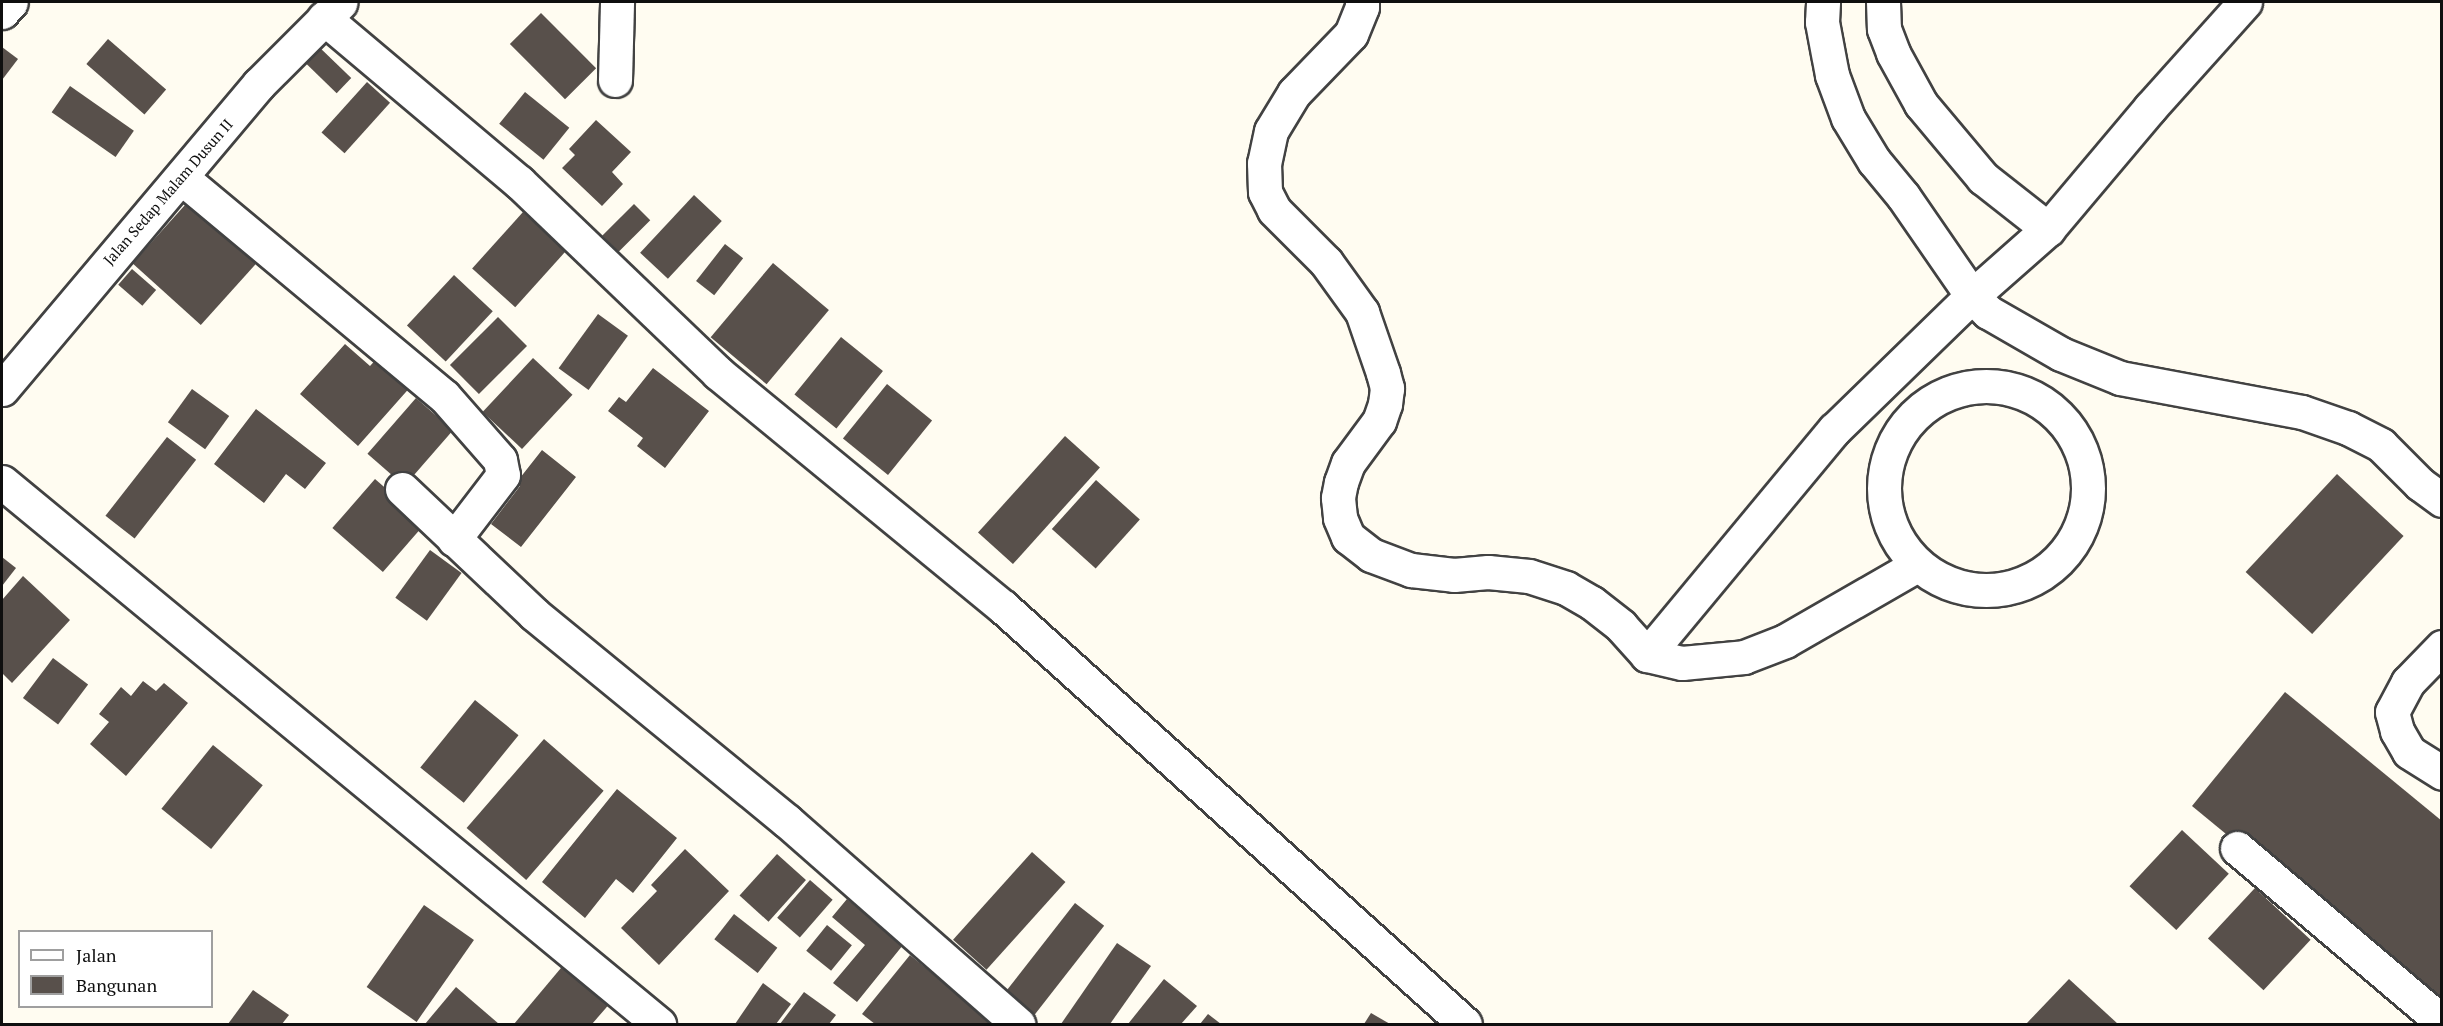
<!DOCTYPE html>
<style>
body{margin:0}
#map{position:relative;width:2443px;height:1026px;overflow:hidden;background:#fffcf1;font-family:"PT Serif",serif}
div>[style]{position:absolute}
.building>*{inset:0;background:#58504b;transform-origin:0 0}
.roads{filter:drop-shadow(2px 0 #424242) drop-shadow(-2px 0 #424242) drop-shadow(0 2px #424242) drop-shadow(0 -2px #424242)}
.minor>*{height:33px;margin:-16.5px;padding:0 16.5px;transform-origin:16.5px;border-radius:16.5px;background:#fff}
.minor>.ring{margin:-16.5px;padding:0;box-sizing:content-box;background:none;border:33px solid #fff;border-radius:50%}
span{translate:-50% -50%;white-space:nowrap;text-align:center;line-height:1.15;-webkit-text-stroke:6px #fff;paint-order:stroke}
.street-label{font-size:15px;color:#0f0f0f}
.frame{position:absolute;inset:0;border:3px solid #0f0f0f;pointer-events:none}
.legend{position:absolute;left:18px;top:930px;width:195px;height:78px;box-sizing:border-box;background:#fff;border:2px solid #9f9f9f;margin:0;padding:8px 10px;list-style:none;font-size:18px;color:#0f0f0f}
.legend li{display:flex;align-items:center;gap:12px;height:30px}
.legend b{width:30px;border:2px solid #9f9f9f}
</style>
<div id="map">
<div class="building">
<i style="left:541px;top:13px;width:78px;height:44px;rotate:45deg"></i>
<i style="left:108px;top:39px;width:77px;height:33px;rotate:41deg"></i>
<i style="left:316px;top:44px;width:49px;height:21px;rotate:44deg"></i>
<i style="clip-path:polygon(2px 47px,18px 59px,2px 80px)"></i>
<i style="left:367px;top:82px;width:31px;height:68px;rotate:42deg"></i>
<i style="left:70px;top:86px;width:78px;height:32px;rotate:35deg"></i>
<i style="left:525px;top:92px;width:57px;height:41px;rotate:39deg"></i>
<i style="clip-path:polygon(596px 120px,631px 152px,612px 172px,623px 184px,602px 206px,562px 168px,575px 155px,569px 149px)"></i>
<i style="left:194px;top:195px;width:92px;height:92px;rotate:42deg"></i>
<i style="left:694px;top:195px;width:38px;height:79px;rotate:43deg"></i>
<i style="left:634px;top:204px;width:23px;height:45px;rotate:45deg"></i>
<i style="left:523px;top:212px;width:58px;height:76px;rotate:42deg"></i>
<i style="left:725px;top:244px;width:23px;height:47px;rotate:38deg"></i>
<i style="left:773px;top:263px;width:73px;height:97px;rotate:40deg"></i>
<i style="left:132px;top:269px;width:32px;height:21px;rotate:41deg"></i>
<i style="left:454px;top:275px;width:53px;height:69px;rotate:43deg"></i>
<i style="left:598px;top:314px;width:37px;height:67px;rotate:36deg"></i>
<i style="left:498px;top:317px;width:41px;height:68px;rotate:45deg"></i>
<i style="left:841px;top:337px;width:54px;height:74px;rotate:39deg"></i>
<i style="clip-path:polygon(345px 344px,370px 366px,380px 355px,413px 384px,358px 446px,300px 394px)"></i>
<i style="left:533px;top:358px;width:54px;height:74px;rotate:43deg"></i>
<i style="clip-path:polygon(653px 368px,709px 411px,665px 468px,637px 446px,643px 438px,608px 411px,619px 397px,626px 402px)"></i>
<i style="left:887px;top:384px;width:58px;height:70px;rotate:39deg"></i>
<i style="left:192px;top:389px;width:46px;height:41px;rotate:36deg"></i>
<i style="left:416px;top:398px;width:49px;height:74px;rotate:41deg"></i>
<i style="clip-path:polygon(256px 409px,326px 463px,305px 489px,286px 474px,264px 503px,214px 464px)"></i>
<i style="left:1065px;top:436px;width:47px;height:130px;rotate:42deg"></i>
<i style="left:167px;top:437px;width:37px;height:100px;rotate:38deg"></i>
<i style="clip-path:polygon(542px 450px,576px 477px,521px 547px,491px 524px,520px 486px,516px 483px)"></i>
<i style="left:2337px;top:474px;width:91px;height:134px;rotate:43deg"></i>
<i style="left:375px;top:479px;width:67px;height:65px;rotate:41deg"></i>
<i style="left:1096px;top:480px;width:59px;height:66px;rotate:42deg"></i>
<i style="left:430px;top:550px;width:39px;height:59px;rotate:36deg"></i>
<i style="clip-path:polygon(2px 557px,16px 568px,2px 586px)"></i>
<i style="clip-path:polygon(23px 576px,70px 620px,12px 683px,2px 673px,2px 600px)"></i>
<i style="left:53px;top:658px;width:44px;height:50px;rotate:37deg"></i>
<i style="clip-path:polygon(143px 681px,156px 691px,164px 683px,188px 703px,126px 776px,90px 744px,109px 722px,99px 714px,121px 687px,131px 696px)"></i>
<i style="clip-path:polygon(2285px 692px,2442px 821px,2442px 1012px,2192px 806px)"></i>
<i style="left:475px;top:700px;width:56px;height:87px;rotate:39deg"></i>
<i style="left:544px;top:739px;width:79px;height:118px;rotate:41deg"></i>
<i style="left:213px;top:745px;width:64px;height:82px;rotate:39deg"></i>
<i style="clip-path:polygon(617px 789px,677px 838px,633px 893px,616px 879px,585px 918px,542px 882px)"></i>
<i style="left:2182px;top:830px;width:64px;height:77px;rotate:43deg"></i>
<i style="clip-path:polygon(685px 849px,729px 891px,659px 965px,621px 928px,657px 891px,651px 885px)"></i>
<i style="left:1032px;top:852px;width:45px;height:118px;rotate:42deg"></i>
<i style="left:777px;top:854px;width:39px;height:56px;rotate:42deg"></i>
<i style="left:810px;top:880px;width:30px;height:50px;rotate:41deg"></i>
<i style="left:2255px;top:888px;width:76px;height:69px;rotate:43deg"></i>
<i style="clip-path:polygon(847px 899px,903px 945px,857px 1002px,833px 983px,865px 945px,832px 917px)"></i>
<i style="left:1075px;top:903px;width:37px;height:113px;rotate:38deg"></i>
<i style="left:424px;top:905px;width:61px;height:100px;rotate:35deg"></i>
<i style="left:734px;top:914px;width:55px;height:32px;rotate:38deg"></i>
<i style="left:827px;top:925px;width:32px;height:33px;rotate:39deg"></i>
<i style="clip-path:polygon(1117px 943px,1151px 966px,1110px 1024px,1061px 1024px)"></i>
<i style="clip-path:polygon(910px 955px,994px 1024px,875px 1024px,862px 1014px)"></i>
<i style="clip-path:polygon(566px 962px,612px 1001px,592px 1024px,514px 1024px)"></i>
<i style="clip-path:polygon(1164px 979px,1197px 1006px,1181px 1024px,1128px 1024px)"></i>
<i style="clip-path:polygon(2069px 979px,2118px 1024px,2026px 1024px)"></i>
<i style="clip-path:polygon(763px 983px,791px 1004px,776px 1024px,735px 1024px)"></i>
<i style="clip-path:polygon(456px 987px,499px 1024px,425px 1024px)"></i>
<i style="clip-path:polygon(253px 990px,289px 1015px,282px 1024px,228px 1024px)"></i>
<i style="clip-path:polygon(804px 992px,836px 1015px,829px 1024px,780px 1024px)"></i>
<i style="clip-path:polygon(1371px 1013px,1390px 1024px,1364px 1024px)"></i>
<i style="clip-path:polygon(1208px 1014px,1221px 1024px,1200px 1024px)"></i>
</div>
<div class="roads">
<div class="minor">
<i style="left:1362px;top:2px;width:5px;rotate:90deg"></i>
<i style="left:1362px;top:7px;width:29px;rotate:112deg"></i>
<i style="left:1351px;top:34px;width:82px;rotate:134deg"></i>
<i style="left:1294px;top:93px;width:44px;rotate:121.2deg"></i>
<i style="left:1271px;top:131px;width:33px;rotate:102deg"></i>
<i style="left:1264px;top:163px;width:29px;rotate:88deg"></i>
<i style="left:1265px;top:192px;width:20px;rotate:63deg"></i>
<i style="left:1274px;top:210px;width:74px;rotate:45deg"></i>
<i style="left:1326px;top:262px;width:62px;rotate:54.2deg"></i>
<i style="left:1362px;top:312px;width:65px;rotate:71deg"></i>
<i style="left:1383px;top:373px;width:16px;rotate:75deg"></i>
<i style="left:1387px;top:388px;width:16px;rotate:97deg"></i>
<i style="left:1385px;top:404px;width:18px;rotate:109deg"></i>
<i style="left:1379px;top:421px;width:52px;rotate:126.4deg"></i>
<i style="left:1348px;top:463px;width:20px;rotate:110deg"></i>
<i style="left:1341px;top:482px;width:16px;rotate:101deg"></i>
<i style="left:1338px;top:498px;width:20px;rotate:84deg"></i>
<i style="left:1340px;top:518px;width:21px;rotate:67deg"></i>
<i style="left:1348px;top:537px;width:29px;rotate:38deg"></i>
<i style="left:1371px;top:555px;width:43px;rotate:20.6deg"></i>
<i style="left:1411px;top:570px;width:43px;rotate:6.6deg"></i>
<i style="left:1454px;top:575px;width:34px;rotate:-5deg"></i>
<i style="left:1488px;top:572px;width:41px;rotate:5.6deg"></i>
<i style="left:1529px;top:576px;width:39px;rotate:18deg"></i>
<i style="left:1566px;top:588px;width:30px;rotate:30deg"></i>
<i style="left:1592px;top:603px;width:37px;rotate:38deg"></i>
<i style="left:1621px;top:626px;width:39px;rotate:48deg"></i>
<i style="left:1647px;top:655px;width:36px;rotate:13deg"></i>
<i style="left:1682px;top:663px;width:62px;rotate:-5.5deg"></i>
<i style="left:1744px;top:657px;width:44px;rotate:-21.3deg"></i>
<i style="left:1785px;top:641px;width:152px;rotate:-29.9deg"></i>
<i style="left:1883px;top:2px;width:27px;rotate:88deg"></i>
<i style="left:1884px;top:29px;width:26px;rotate:69deg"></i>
<i style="left:1893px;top:53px;width:58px;rotate:61.2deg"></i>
<i style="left:1921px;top:104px;width:97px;rotate:50deg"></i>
<i style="left:1983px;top:178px;width:83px;rotate:38.1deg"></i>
<i style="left:2245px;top:2px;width:142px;rotate:131.9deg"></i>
<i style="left:2150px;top:108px;width:158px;rotate:130.1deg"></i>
<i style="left:2048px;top:229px;width:101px;rotate:138.6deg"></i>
<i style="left:1972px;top:296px;width:23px;rotate:45deg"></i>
<i style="left:1988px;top:312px;width:84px;rotate:29.9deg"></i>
<i style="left:2061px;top:354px;width:64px;rotate:22.1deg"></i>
<i style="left:2120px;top:378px;width:185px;rotate:10.6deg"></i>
<i style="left:2302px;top:412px;width:49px;rotate:19.2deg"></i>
<i style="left:2348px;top:428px;width:37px;rotate:27deg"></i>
<i style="left:2381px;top:445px;width:55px;rotate:45deg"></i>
<i style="left:2420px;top:484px;width:27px;rotate:36deg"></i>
<i style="left:2px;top:12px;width:13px;rotate:-48deg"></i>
<i style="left:324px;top:18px;width:255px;rotate:40.1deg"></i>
<i style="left:519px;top:182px;width:276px;rotate:43.8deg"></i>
<i style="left:718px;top:373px;width:369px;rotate:39.4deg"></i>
<i style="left:1003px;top:607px;width:622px;rotate:42.07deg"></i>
<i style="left:615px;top:80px;width:78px;rotate:-88.5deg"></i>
<i style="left:182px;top:178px;width:341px;rotate:39.8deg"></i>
<i style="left:444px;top:396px;width:85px;rotate:48.8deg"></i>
<i style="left:500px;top:460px;width:15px;rotate:79deg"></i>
<i style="left:503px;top:475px;width:81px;rotate:127.4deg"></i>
<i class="ring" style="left:1884px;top:386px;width:171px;height:171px"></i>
<i style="left:2px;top:389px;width:399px;rotate:-49.9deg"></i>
<i style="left:259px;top:84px;width:115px;rotate:-45deg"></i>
<i style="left:2px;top:482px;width:852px;rotate:39.52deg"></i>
<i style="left:402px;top:489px;width:182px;rotate:43.4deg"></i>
<i style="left:534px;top:614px;width:327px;rotate:39.3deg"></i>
<i style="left:787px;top:821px;width:308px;rotate:41.3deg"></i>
<i style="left:2442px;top:647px;width:49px;rotate:134.2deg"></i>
<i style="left:2408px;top:682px;width:34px;rotate:118deg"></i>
<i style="left:2392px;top:712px;width:20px;rotate:75deg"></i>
<i style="left:2397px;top:731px;width:24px;rotate:60deg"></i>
<i style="left:2409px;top:752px;width:39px;rotate:32deg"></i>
<i style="left:1647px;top:655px;width:293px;rotate:-50.3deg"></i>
<i style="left:1834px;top:430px;width:192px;rotate:-44.2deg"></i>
<i style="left:1972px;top:296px;width:121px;rotate:-124.6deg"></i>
<i style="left:1903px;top:196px;width:45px;rotate:-129.6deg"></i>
<i style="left:1874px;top:161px;width:50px;rotate:-121.2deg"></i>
<i style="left:1848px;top:118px;width:46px;rotate:-110.4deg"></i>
<i style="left:1832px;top:75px;width:54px;rotate:-100.7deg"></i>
<i style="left:1822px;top:22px;width:20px;rotate:-87deg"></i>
<i style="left:2237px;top:848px;width:269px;rotate:40.3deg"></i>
</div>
</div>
<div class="street-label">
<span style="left:168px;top:192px;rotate:-49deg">Jalan Sedap Malam Dusun II</span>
</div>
<div class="frame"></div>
<ul class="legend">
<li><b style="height:8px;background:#fff"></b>Jalan</li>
<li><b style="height:16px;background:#58504b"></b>Bangunan</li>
</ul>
</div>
